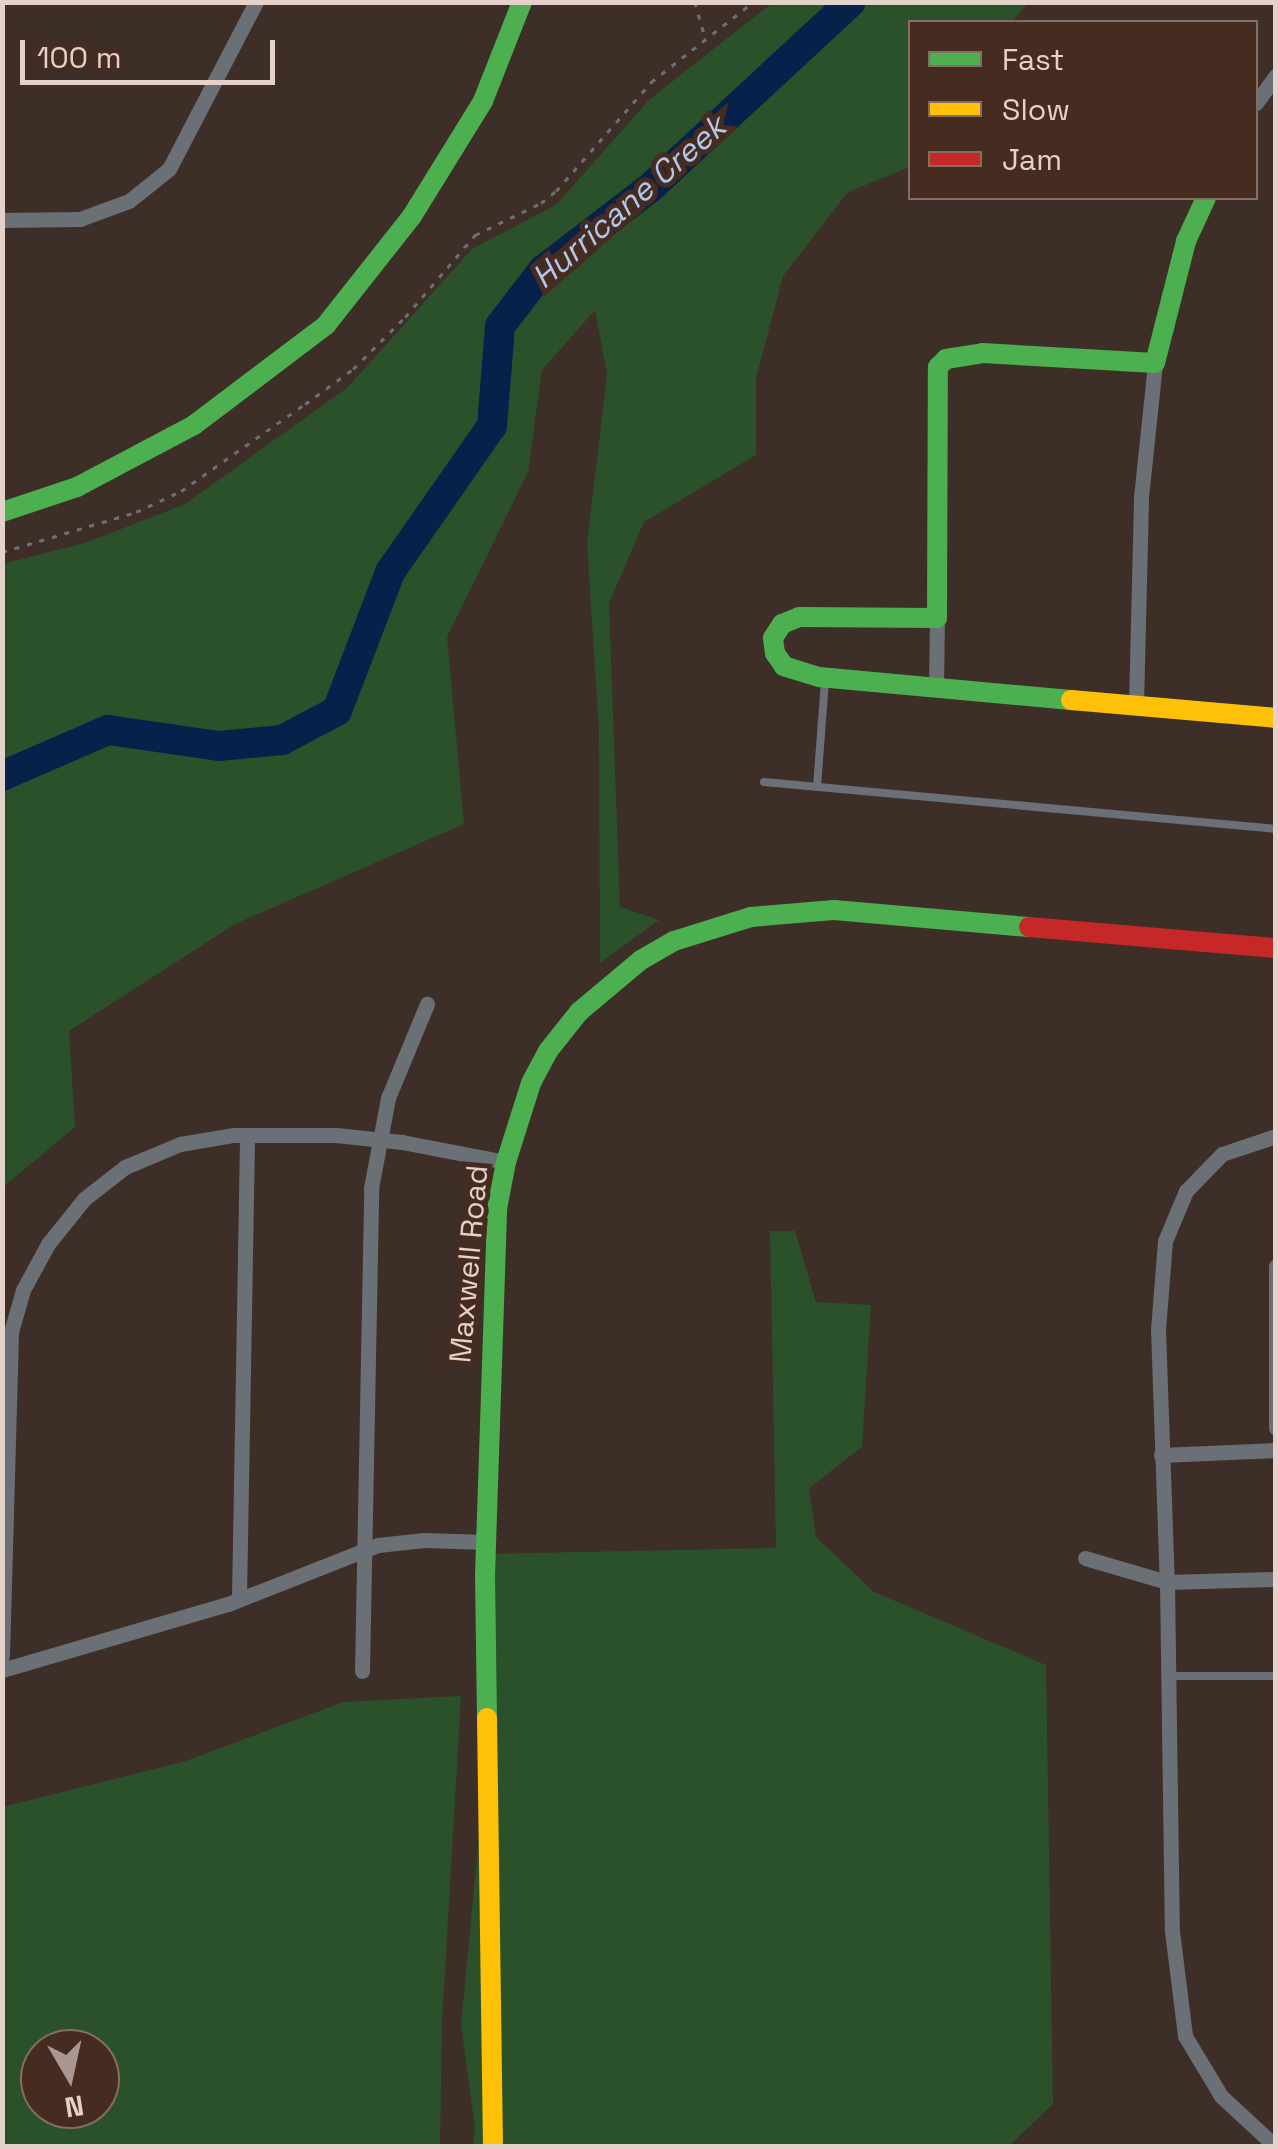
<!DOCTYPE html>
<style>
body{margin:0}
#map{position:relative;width:1278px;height:2149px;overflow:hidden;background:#3e2e28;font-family:"Space Grotesk",sans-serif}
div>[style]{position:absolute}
.green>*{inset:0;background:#2b512b}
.river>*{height:30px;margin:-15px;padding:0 15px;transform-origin:15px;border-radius:15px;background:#07214b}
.path>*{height:2.5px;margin-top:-1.25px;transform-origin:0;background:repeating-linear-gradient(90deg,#6f6e71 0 5px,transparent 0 13px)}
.lane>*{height:8px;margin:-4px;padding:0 4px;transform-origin:4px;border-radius:4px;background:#6b6f76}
.street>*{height:15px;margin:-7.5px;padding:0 7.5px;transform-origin:7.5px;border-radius:7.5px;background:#6b6f76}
.fast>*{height:20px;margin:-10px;padding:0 10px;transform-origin:10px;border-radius:10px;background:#4caf50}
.slow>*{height:20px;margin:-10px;padding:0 10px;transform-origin:10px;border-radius:10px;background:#ffc107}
.jam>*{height:20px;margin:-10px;padding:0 10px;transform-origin:10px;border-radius:10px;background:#c62828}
span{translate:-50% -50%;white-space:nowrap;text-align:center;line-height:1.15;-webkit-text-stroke:10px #462b20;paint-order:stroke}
.street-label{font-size:30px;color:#e3d1ca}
.water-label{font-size:32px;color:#b0c8ed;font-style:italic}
.frame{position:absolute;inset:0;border:5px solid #e3d1ca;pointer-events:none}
.legend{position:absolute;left:908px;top:20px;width:350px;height:180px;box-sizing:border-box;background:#462b20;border:2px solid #856d64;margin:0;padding:12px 18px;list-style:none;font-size:30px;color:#e3d1ca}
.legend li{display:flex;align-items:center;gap:20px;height:50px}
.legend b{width:50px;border:2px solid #856d64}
.north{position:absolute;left:20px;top:2029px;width:100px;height:100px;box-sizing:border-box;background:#462b20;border:2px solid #856d64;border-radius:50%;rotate:171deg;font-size:28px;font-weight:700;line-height:40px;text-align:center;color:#e3d1ca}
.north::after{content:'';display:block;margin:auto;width:35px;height:45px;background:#a99891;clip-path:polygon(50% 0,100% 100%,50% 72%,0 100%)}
.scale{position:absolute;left:20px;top:40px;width:255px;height:45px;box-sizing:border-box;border:5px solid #e3d1ca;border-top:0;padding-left:12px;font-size:30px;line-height:35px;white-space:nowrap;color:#e3d1ca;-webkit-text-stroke:8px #462b20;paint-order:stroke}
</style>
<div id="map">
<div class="green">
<i style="clip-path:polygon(772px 3px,1028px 3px,1012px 22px,910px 22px,910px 167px,848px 192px,783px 276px,756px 378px,756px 455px,644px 522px,609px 603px,620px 907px,659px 920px,600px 963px,599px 729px,587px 544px,607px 374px,595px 310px,542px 370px,528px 472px,447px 637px,464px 824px,235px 924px,69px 1031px,75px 1127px,3px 1187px,3px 564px,88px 542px,185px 504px,347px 388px,472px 249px,556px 205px,649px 100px)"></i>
<i style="clip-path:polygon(770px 1231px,795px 1231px,816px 1302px,871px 1305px,862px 1447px,809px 1488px,816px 1537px,874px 1592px,1046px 1665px,1053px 2104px,1009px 2146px,473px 2146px,475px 2127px,461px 2025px,483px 1794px,490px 1554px,776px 1548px)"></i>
<i style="clip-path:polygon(evenodd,461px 1696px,442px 2022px,440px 2146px,3px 2146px,3px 1807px,183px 1762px,343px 1702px,461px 1696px,40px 2049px,100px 2049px,100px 2109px,40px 2109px,40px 2049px)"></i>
</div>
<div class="river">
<i style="left:2px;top:776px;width:116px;rotate:-23.5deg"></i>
<i style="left:108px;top:730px;width:112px;rotate:8.2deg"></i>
<i style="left:219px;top:746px;width:63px;rotate:-5.4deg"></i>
<i style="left:282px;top:740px;width:62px;rotate:-27.8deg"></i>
<i style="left:337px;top:711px;width:149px;rotate:-69.1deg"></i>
<i style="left:390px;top:572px;width:178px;rotate:-55.1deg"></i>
<i style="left:492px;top:426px;width:100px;rotate:-85.4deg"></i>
<i style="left:500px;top:326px;width:71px;rotate:-52.5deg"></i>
<i style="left:543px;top:270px;width:136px;rotate:-37.5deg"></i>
<i style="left:651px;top:187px;width:272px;rotate:-42.8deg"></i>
</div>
<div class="path">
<i style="left:695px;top:2px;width:37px;rotate:74deg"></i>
<i style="left:2px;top:552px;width:140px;rotate:-16.6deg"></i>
<i style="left:136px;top:512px;width:50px;rotate:-25deg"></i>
<i style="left:181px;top:491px;width:151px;rotate:-35.1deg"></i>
<i style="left:305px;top:404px;width:59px;rotate:-36.1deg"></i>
<i style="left:353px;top:369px;width:74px;rotate:-45deg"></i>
<i style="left:405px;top:317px;width:108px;rotate:-49.5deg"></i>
<i style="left:475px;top:235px;width:73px;rotate:-25.9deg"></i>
<i style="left:541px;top:203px;width:19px;rotate:-39deg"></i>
<i style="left:556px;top:191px;width:145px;rotate:-48.9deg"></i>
<i style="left:651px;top:82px;width:130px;rotate:-38.1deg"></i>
</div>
<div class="lane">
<i style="left:764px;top:782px;width:514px;rotate:5.24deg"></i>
<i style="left:817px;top:787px;width:106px;rotate:-85.7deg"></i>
<i style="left:1170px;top:1676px;width:106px"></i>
</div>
<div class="street">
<i style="left:1256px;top:103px;width:34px;rotate:-54deg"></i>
<i style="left:2px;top:220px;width:78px;rotate:-0.7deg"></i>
<i style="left:80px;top:219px;width:52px;rotate:-20.2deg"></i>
<i style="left:129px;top:201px;width:51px;rotate:-38.7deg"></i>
<i style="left:169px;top:169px;width:188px;rotate:-62.5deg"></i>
<i style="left:936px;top:688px;width:70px;rotate:-89.2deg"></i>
<i style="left:1136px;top:705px;width:208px;rotate:-88.6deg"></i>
<i style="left:1141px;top:497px;width:135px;rotate:-84deg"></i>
<i style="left:1276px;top:1136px;width:57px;rotate:161.6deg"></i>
<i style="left:1222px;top:1154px;width:52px;rotate:134.2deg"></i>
<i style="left:1186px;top:1191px;width:54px;rotate:112.8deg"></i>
<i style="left:1165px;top:1241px;width:88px;rotate:94.5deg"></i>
<i style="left:1158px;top:1329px;width:253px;rotate:88deg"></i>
<i style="left:1167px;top:1582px;width:109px;rotate:-1.6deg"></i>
<i style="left:1276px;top:1266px;width:162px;rotate:90deg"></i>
<i style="left:1161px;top:1455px;width:114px;rotate:-2.5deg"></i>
<i style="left:1085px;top:1558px;width:85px;rotate:16.3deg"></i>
<i style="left:1167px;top:1582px;width:349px;rotate:89.2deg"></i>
<i style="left:1172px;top:1931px;width:106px;rotate:82.9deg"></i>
<i style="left:1185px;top:2036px;width:70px;rotate:59deg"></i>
<i style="left:1221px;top:2096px;width:74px;rotate:42.8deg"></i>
<i style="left:239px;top:1599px;width:464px;rotate:-89deg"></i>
<i style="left:2px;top:1656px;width:324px;rotate:-88.4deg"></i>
<i style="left:11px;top:1332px;width:44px;rotate:-74.1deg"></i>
<i style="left:23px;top:1290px;width:52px;rotate:-61.5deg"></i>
<i style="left:48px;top:1244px;width:58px;rotate:-51.3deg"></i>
<i style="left:84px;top:1199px;width:52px;rotate:-38deg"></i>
<i style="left:125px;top:1167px;width:60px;rotate:-22.7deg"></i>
<i style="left:180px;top:1144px;width:55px;rotate:-9.5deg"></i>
<i style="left:234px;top:1135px;width:102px"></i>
<i style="left:336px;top:1135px;width:66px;rotate:6.1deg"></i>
<i style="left:402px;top:1142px;width:106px;rotate:10.9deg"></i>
<i style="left:2px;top:1670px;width:235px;rotate:-16.3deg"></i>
<i style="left:228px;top:1604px;width:161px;rotate:-21.5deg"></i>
<i style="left:378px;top:1545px;width:46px;rotate:-6.2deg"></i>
<i style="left:424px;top:1540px;width:62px;rotate:1.8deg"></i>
<i style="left:362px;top:1671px;width:483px;rotate:-88.9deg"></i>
<i style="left:371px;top:1188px;width:92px;rotate:-79.3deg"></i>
<i style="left:388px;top:1098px;width:102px;rotate:-67.5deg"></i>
</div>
<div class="fast">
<i style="left:2px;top:512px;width:79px;rotate:-18.4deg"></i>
<i style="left:77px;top:487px;width:132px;rotate:-27.9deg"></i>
<i style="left:194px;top:425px;width:166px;rotate:-37.1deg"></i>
<i style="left:326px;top:325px;width:139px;rotate:-51.7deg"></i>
<i style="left:412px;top:216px;width:135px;rotate:-58.3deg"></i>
<i style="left:483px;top:101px;width:106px;rotate:-68.5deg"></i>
<i style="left:1071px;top:700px;width:253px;rotate:-174.8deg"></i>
<i style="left:819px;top:677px;width:37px;rotate:-163deg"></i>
<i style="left:784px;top:666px;width:16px;rotate:-125deg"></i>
<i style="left:775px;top:653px;width:15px;rotate:-98deg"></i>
<i style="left:773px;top:638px;width:17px;rotate:-57deg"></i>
<i style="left:782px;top:624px;width:18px;rotate:-22deg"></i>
<i style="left:799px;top:617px;width:138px;rotate:0.4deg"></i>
<i style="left:937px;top:618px;width:251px;rotate:-89.8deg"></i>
<i style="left:938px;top:367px;width:11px;rotate:-45deg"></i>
<i style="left:946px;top:359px;width:36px;rotate:-9deg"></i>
<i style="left:982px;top:353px;width:173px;rotate:3.3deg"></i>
<i style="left:1155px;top:363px;width:126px;rotate:-75.7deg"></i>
<i style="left:1186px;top:241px;width:47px;rotate:-65.1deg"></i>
<i style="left:487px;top:1718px;width:143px;rotate:-90.8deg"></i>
<i style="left:485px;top:1575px;width:366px;rotate:-88.1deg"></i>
<i style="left:497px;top:1209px;width:48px;rotate:-79.2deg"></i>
<i style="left:506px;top:1162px;width:83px;rotate:-72.4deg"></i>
<i style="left:531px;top:1083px;width:36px;rotate:-62deg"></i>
<i style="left:548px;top:1051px;width:50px;rotate:-51.5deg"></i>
<i style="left:579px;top:1012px;width:81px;rotate:-40deg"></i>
<i style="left:641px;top:960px;width:38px;rotate:-30deg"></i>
<i style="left:674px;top:941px;width:81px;rotate:-17.3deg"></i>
<i style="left:751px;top:917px;width:83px;rotate:-4.8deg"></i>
<i style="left:834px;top:910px;width:196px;rotate:5deg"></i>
</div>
<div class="slow">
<i style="left:1071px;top:700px;width:206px;rotate:5deg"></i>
<i style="left:487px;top:1718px;width:428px;rotate:89.2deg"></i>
</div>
<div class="jam">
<i style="left:1029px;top:927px;width:248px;rotate:4.9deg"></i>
</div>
<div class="street-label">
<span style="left:469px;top:1264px;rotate:-85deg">Maxwell Road</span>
</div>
<div class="water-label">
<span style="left:629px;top:202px;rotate:-41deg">Hurricane Creek</span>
</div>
<div class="frame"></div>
<ul class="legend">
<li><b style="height:12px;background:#4caf50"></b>Fast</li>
<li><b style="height:12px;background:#ffc107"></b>Slow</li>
<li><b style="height:12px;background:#c62828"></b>Jam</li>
</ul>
<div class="north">N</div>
<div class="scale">100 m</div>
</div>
